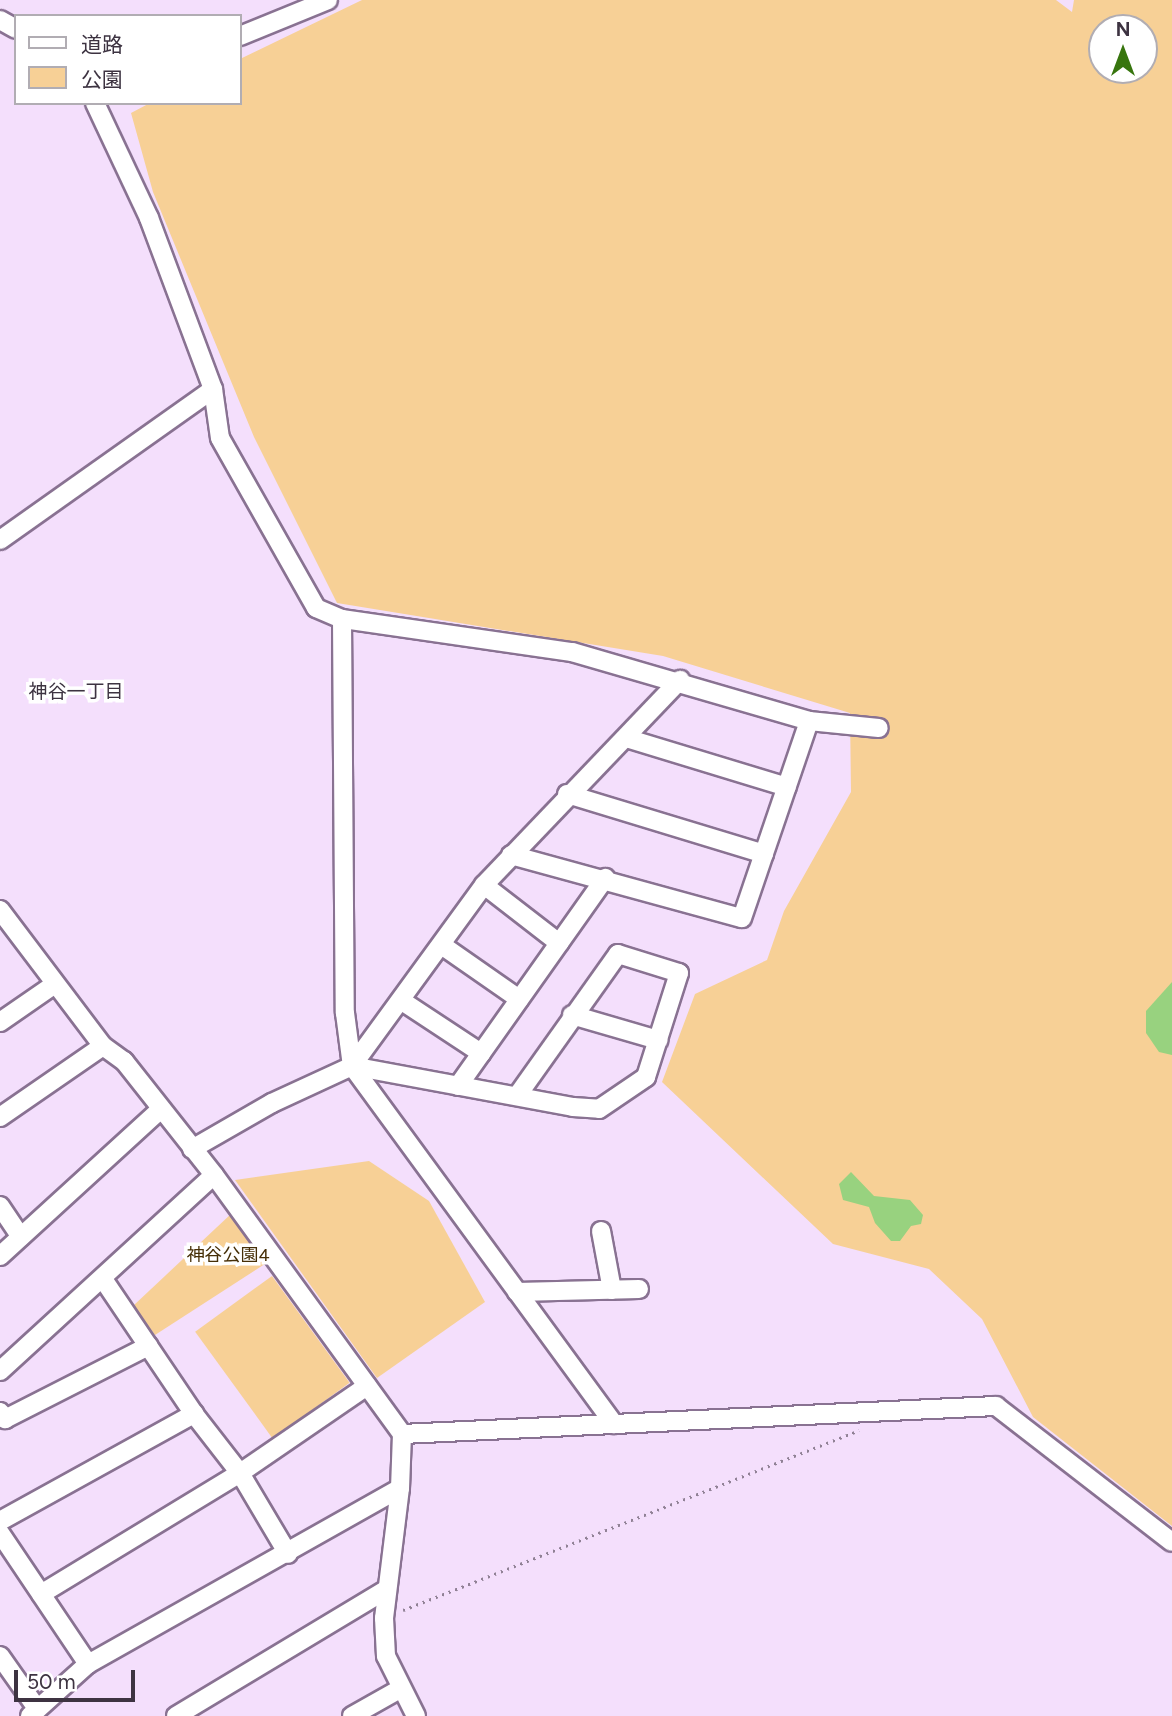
<!DOCTYPE html>
<meta charset="utf-8">
<style>
body{margin:0}
#map{position:relative;width:1172px;height:1716px;overflow:hidden;background:#f4dffc;font-family:Figtree,"Noto Sans JP",sans-serif}
div>[style]{position:absolute}
.green>*{inset:0;background:#f7d096;transform-origin:0 0}
.water>*{inset:0;background:#98d27f}
.path>*{height:2.5px;margin-top:-1.25px;transform-origin:0;background:repeating-linear-gradient(90deg,#908195 0 2px,transparent 0 7px)}
.roads{filter:drop-shadow(2px 0 #897292) drop-shadow(-2px 0 #897292) drop-shadow(0 2px #897292) drop-shadow(0 -2px #897292)}
.street>*{height:18px;margin:-9px;padding:0 9px;transform-origin:9px;border-radius:9px;background:#fff}
span{translate:-50% -50%;white-space:nowrap;text-align:center;line-height:1.15;-webkit-text-stroke:7px #fff;paint-order:stroke}
.park-label{font-size:18px;color:#462f07}
.neighbourhood-label{font-size:19px;color:#3d3341}
.legend{position:absolute;left:14px;top:14px;width:228px;height:91px;box-sizing:border-box;background:#fff;border:2px solid #b1adb3;margin:0;padding:9px 12px;list-style:none;font-size:21px;color:#3d3341}
.legend li{display:flex;align-items:center;gap:14px;height:35px}
.legend b{width:35px;border:2px solid #b1adb3}
.north{position:absolute;left:1088px;top:14px;width:70px;height:70px;box-sizing:border-box;background:#fff;border:2px solid #b1adb3;border-radius:50%;rotate:0deg;font-size:19px;font-weight:700;line-height:28px;text-align:center;color:#3d3341}
.north::after{content:'';display:block;margin:auto;width:24px;height:32px;background:#37750e;clip-path:polygon(50% 0,100% 100%,50% 72%,0 100%)}
.scale{position:absolute;left:14px;top:1670px;width:121px;height:32px;box-sizing:border-box;border:4px solid #3d3341;border-top:0;padding-left:9px;font-size:21px;line-height:24px;white-space:nowrap;color:#3d3341;-webkit-text-stroke:5px #fff;paint-order:stroke}
</style>
<div id="map">
<div class="green">
<i style="clip-path:polygon(evenodd,362px 0,1056px 0,1072px 12px,1074px 0,1172px 0,1172px 1526px,1033px 1417px,982px 1319px,929px 1269px,833px 1244px,662px 1082px,695px 994px,767px 960px,784px 911px,851px 792px,850px 713px,663px 656px,337px 603px,254px 437px,153px 192px,131px 113px,150px 103px,240px 103px,240px 59px,362px 0,1102px 28px,1144px 28px,1144px 70px,1102px 70px,1102px 28px)"></i>
<i style="clip-path:polygon(369px 1161px,429px 1201px,485px 1302px,377px 1378px,235px 1180px)"></i>
<i style="clip-path:polygon(232px 1213px,268px 1262px,155px 1335px,133px 1306px)"></i>
<i style="left:272px;top:1276px;width:132px;height:95px;rotate:54deg"></i>
</div>
<div class="water">
<i style="clip-path:polygon(1172px 982px,1172px 1055px,1159px 1052px,1146px 1033px,1146px 1011px)"></i>
<i style="clip-path:polygon(851px 1172px,874px 1196px,910px 1200px,923px 1215px,921px 1224px,911px 1226px,900px 1241px,891px 1241px,875px 1223px,869px 1207px,843px 1200px,839px 1184px)"></i>
</div>
<div class="path">
<i style="left:403px;top:1610px;width:490px;rotate:-21.5deg"></i>
</div>
<div class="roads">
<div class="street">
<i style="left:0;top:20px;width:18px;rotate:29deg"></i>
<i style="left:240px;top:36px;width:95px;rotate:-22.2deg"></i>
<i style="left:95px;top:103px;width:127px;rotate:64.8deg"></i>
<i style="left:149px;top:218px;width:183px;rotate:69.5deg"></i>
<i style="left:213px;top:389px;width:49px;rotate:81.9deg"></i>
<i style="left:220px;top:438px;width:195px;rotate:60.5deg"></i>
<i style="left:316px;top:608px;width:28px;rotate:23deg"></i>
<i style="left:342px;top:619px;width:232px;rotate:8.2deg"></i>
<i style="left:572px;top:652px;width:247px;rotate:16.2deg"></i>
<i style="left:809px;top:721px;width:70px;rotate:5.7deg"></i>
<i style="left:0;top:540px;width:261px;rotate:-35.3deg"></i>
<i style="left:342px;top:619px;width:394px;rotate:89.6deg"></i>
<i style="left:345px;top:1013px;width:53px;rotate:82.5deg"></i>
<i style="left:352px;top:1066px;width:444px;rotate:53.8deg"></i>
<i style="left:626px;top:738px;width:168px;rotate:16.9deg"></i>
<i style="left:567px;top:794px;width:206px;rotate:16.9deg"></i>
<i style="left:511px;top:855px;width:239px;rotate:15.3deg"></i>
<i style="left:742px;top:918px;width:208px;rotate:-71.2deg"></i>
<i style="left:484px;top:885px;width:95px;rotate:37.7deg"></i>
<i style="left:0;top:910px;width:171px;rotate:52.9deg"></i>
<i style="left:103px;top:1046px;width:26px;rotate:36deg"></i>
<i style="left:124px;top:1061px;width:145px;rotate:51.7deg"></i>
<i style="left:214px;top:1175px;width:320px;rotate:54deg"></i>
<i style="left:402px;top:1434px;width:54px;rotate:92.1deg"></i>
<i style="left:400px;top:1488px;width:131px;rotate:97deg"></i>
<i style="left:384px;top:1618px;width:38px;rotate:87deg"></i>
<i style="left:386px;top:1656px;width:67px;rotate:63.4deg"></i>
<i style="left:443px;top:946px;width:93px;rotate:34.9deg"></i>
<i style="left:402px;top:1001px;width:95px;rotate:33.4deg"></i>
<i style="left:572px;top:1015px;width:90px;rotate:16.2deg"></i>
<i style="left:0;top:1022px;width:67px;rotate:-34.6deg"></i>
<i style="left:352px;top:1066px;width:225px;rotate:10.5deg"></i>
<i style="left:573px;top:1107px;width:26px;rotate:4deg"></i>
<i style="left:599px;top:1109px;width:57px;rotate:-34.2deg"></i>
<i style="left:646px;top:1077px;width:109px;rotate:-72.4deg"></i>
<i style="left:679px;top:973px;width:64px;rotate:-162.7deg"></i>
<i style="left:618px;top:954px;width:174px;rotate:125.4deg"></i>
<i style="left:458px;top:1086px;width:255px;rotate:-54.7deg"></i>
<i style="left:0;top:1117px;width:125px;rotate:-34.6deg"></i>
<i style="left:192px;top:1149px;width:92px;rotate:-29.9deg"></i>
<i style="left:272px;top:1103px;width:88px;rotate:-24.8deg"></i>
<i style="left:352px;top:1066px;width:224px;rotate:-53.9deg"></i>
<i style="left:484px;top:885px;width:284px;rotate:-46.3deg"></i>
<i style="left:0;top:1206px;width:37px;rotate:56deg"></i>
<i style="left:601px;top:1231px;width:60px;rotate:79.4deg"></i>
<i style="left:0;top:1256px;width:217px;rotate:-42.4deg"></i>
<i style="left:103px;top:1279px;width:163px;rotate:56deg"></i>
<i style="left:194px;top:1414px;width:75px;rotate:52.1deg"></i>
<i style="left:240px;top:1473px;width:94px;rotate:59.3deg"></i>
<i style="left:517px;top:1292px;width:122px;rotate:-1.4deg"></i>
<i style="left:0;top:1371px;width:290px;rotate:-42.5deg"></i>
<i style="left:0;top:1412px;width:9px;rotate:54deg"></i>
<i style="left:5px;top:1419px;width:161px;rotate:-27deg"></i>
<i style="left:402px;top:1434px;width:595px;rotate:-2.7deg"></i>
<i style="left:996px;top:1406px;width:222px;rotate:37.7deg"></i>
<i style="left:0;top:1521px;width:222px;rotate:-28.9deg"></i>
<i style="left:0;top:1533px;width:158px;rotate:56.1deg"></i>
<i style="left:41px;top:1594px;width:233px;rotate:-31.3deg"></i>
<i style="left:240px;top:1473px;width:154px;rotate:-34.4deg"></i>
<i style="left:0;top:1656px;width:62px;rotate:54.8deg"></i>
<i style="left:30px;top:1716px;width:78px;rotate:-41.9deg"></i>
<i style="left:88px;top:1664px;width:358px;rotate:-29.4deg"></i>
<i style="left:176px;top:1716px;width:246px;rotate:-31deg"></i>
<i style="left:352px;top:1716px;width:55px;rotate:-29.4deg"></i>
</div>
</div>
<div class="park-label">
<span style="left:228px;top:1255px">神谷公園4</span>
</div>
<div class="neighbourhood-label">
<span style="left:76px;top:692px">神谷一丁目</span>
</div>
<ul class="legend">
<li><b style="height:9px;background:#fff"></b>道路</li>
<li><b style="height:19px;background:#f7d096"></b>公園</li>
</ul>
<div class="north">N</div>
<div class="scale">50 m</div>
</div>
